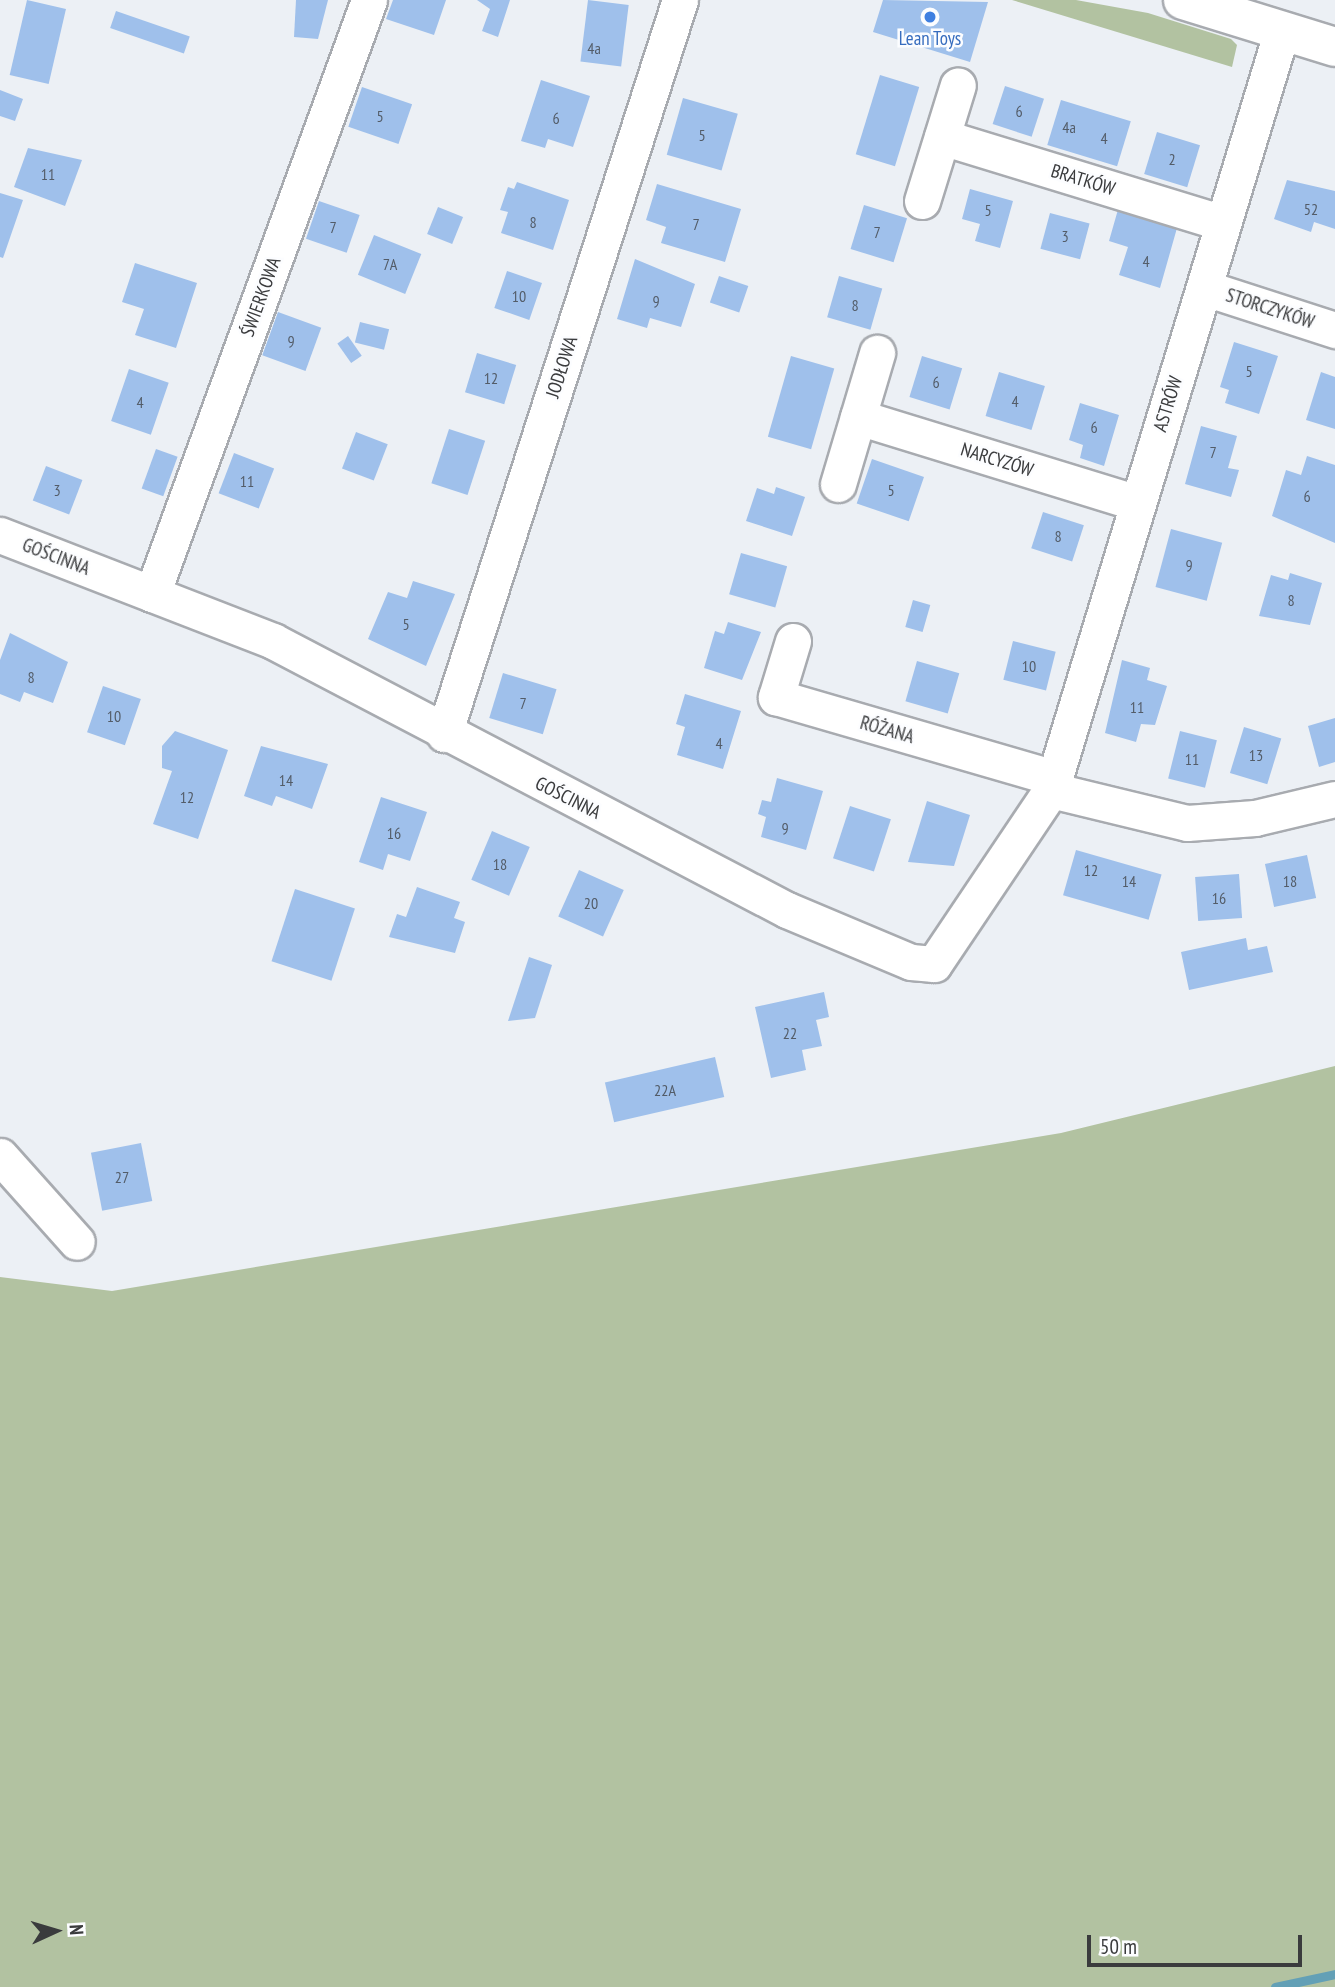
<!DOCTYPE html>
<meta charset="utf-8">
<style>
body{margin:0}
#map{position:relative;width:1335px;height:1987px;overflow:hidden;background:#ecf0f5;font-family:"PT Sans Narrow",sans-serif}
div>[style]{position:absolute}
.green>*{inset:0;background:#b2c2a1}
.stream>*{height:9px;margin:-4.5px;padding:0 4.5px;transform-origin:4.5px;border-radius:4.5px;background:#63a0b6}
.building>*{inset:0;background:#9fc0eb;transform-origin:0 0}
.roads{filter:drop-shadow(2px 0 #a8abb0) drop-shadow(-2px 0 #a8abb0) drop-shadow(0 2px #a8abb0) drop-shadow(0 -2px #a8abb0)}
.minor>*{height:35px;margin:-17.5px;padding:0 17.5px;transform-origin:17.5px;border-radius:17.5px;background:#fff}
.tertiary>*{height:38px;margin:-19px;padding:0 19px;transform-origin:19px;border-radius:19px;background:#fff}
.dots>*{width:19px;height:19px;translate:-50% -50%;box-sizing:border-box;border:4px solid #fcfdff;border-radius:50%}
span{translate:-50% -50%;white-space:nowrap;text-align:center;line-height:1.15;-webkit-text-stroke:5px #fcfdff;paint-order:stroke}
.number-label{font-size:16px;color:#535c68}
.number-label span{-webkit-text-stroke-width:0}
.shop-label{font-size:19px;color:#366cbe}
.street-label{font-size:19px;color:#3a3b3d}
.north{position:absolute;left:21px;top:1896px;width:70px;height:70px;-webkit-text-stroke:5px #fcfdff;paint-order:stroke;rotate:86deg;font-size:19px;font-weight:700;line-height:28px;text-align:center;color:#3a3b3d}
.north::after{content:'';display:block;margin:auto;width:24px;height:32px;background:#3a3b3d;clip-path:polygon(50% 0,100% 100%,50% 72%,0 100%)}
.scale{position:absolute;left:1087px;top:1935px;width:215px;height:32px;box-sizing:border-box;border:4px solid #3a3b3d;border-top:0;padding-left:9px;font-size:21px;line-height:24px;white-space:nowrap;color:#3a3b3d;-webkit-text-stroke:5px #fcfdff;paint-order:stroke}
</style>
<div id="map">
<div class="green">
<i style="clip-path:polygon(1012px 0,1076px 0,1148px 13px,1231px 39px,1237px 45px,1232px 67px)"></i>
<i style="clip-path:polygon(1335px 1066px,1335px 1987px,0 1987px,0 1277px,112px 1291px,1061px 1133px)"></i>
</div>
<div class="stream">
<i style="left:1275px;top:1987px;width:61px;rotate:-12.2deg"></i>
</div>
<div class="building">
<i style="left:27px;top:0;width:40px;height:77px;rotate:13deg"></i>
<i style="clip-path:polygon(296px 0,328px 0,318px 39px,294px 37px)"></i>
<i style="clip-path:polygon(393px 0,446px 0,434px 35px,386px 19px)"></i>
<i style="clip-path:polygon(477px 0,510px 0,498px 37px,482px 31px,490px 9px)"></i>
<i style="left:588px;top:0;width:41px;height:62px;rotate:7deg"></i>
<i style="clip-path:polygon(883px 0,988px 2px,970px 62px,873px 32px)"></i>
<i style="left:116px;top:11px;width:78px;height:18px;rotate:19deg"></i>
<i style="left:880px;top:75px;width:41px;height:83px;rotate:17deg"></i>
<i style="clip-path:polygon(541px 80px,590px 96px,573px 147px,548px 139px,545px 148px,521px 141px)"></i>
<i style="left:1005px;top:86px;width:41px;height:40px;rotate:18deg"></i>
<i style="left:362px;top:87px;width:53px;height:42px;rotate:19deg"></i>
<i style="clip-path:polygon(0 90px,23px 99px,15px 121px,0 116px)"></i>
<i style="left:683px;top:98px;width:57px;height:59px;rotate:16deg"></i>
<i style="left:1061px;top:100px;width:73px;height:47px;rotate:17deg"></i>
<i style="left:1157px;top:132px;width:45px;height:44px;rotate:17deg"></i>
<i style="clip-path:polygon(28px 148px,82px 160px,65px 206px,14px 187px)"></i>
<i style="clip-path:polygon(1287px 180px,1335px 191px,1335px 239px,1335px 229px,1314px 222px,1311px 232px,1274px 219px)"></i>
<i style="clip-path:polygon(517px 182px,569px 200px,553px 250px,501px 233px,508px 212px,500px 210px,508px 187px,514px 189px)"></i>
<i style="clip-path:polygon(657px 184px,741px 209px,725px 262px,661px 243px,666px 227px,646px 220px)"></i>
<i style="clip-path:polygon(970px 189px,1013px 201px,1000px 248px,975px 241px,980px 224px,962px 219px)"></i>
<i style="clip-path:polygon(0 193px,23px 200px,3px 258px,0 257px)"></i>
<i style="left:319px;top:201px;width:43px;height:40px;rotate:19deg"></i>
<i style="left:864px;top:205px;width:45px;height:46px;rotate:17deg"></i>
<i style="clip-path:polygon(1119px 206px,1177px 228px,1160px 288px,1119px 275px,1128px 247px,1109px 241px)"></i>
<i style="left:438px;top:207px;width:27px;height:29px;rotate:22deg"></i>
<i style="left:1050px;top:213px;width:41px;height:37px;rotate:15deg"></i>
<i style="left:374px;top:235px;width:51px;height:43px;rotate:22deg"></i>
<i style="clip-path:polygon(635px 259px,695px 284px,681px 327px,650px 318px,647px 328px,617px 319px)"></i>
<i style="clip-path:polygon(135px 263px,197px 283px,176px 348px,135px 335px,144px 309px,122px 302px)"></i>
<i style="left:507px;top:271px;width:37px;height:39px;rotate:19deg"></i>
<i style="left:719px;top:276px;width:31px;height:28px;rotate:19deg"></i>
<i style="left:839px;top:276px;width:45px;height:43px;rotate:16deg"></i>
<i style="left:278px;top:312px;width:46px;height:46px;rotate:20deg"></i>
<i style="left:360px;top:322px;width:30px;height:21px;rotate:14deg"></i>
<i style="left:348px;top:336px;width:24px;height:13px;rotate:55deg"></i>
<i style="clip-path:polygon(1234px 342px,1278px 356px,1259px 414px,1225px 403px,1229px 390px,1220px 387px)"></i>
<i style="left:477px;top:353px;width:41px;height:41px;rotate:17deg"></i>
<i style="left:791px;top:356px;width:45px;height:84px;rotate:16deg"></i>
<i style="left:922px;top:356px;width:42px;height:43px;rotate:17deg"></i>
<i style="left:129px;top:369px;width:42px;height:55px;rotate:19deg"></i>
<i style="left:999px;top:372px;width:48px;height:46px;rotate:17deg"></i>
<i style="clip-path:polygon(1321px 372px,1335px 377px,1335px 429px,1306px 420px)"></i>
<i style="clip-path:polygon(1080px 403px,1119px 415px,1104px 466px,1080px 458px,1083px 445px,1069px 440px)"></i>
<i style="clip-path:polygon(1201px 426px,1237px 436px,1228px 468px,1239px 470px,1231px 497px,1185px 484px)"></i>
<i style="left:449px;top:429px;width:38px;height:57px;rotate:18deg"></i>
<i style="left:356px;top:432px;width:34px;height:39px;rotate:21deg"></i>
<i style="left:156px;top:449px;width:23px;height:42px;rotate:20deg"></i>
<i style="left:234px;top:453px;width:43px;height:43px;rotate:21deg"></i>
<i style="clip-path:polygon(1307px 456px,1335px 465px,1335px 543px,1272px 516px,1286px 470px,1301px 475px)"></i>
<i style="left:872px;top:459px;width:55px;height:47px;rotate:19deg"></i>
<i style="left:46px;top:466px;width:39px;height:37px;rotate:21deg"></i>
<i style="clip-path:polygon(776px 487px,805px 497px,792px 536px,746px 521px,757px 488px,774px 494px)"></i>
<i style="left:1043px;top:512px;width:43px;height:38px;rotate:18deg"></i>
<i style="left:1171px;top:529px;width:53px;height:60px;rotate:15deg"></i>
<i style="left:741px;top:553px;width:48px;height:43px;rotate:16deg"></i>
<i style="clip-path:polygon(1290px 573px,1322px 583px,1310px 625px,1259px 616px,1271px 575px,1288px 580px)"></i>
<i style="clip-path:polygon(413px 581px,455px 594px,426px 666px,368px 639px,388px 592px,407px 598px)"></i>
<i style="left:913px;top:600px;width:18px;height:28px;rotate:16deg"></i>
<i style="clip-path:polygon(728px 622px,761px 632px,742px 680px,704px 668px,715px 631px,724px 634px)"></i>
<i style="clip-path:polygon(10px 633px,68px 662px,53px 703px,24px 692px,20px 702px,0 694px,0 660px)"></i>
<i style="left:1013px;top:641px;width:44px;height:40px;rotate:14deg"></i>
<i style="clip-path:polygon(1122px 660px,1150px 668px,1147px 680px,1167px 686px,1155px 725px,1141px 724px,1136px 742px,1105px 733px)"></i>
<i style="left:917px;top:661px;width:44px;height:42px;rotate:16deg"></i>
<i style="left:503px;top:673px;width:56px;height:47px;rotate:17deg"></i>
<i style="left:103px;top:686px;width:40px;height:49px;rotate:19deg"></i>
<i style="clip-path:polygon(685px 694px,741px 711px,723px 769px,677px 755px,685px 727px,676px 724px)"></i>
<i style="clip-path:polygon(1335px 718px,1335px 762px,1319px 767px,1308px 726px)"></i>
<i style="left:1244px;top:727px;width:39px;height:48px;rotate:17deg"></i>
<i style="clip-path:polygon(175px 731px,228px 750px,198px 839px,153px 824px,172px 771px,162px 768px,162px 746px)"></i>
<i style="left:1180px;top:731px;width:38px;height:49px;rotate:14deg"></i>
<i style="clip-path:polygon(261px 746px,328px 764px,312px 809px,276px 796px,272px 806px,244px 796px)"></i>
<i style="clip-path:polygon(777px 778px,823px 791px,806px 850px,761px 837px,766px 817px,758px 814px,762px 800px,771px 802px)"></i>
<i style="clip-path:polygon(381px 797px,427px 812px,410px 861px,388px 854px,383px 870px,359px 862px)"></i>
<i style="clip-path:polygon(927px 801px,970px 815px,954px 866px,908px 862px)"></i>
<i style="left:850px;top:806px;width:43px;height:55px;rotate:18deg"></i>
<i style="left:492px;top:831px;width:41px;height:53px;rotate:23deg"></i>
<i style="left:1076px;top:850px;width:89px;height:47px;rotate:16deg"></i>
<i style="left:1307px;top:855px;width:44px;height:43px;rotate:78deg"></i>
<i style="left:579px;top:870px;width:49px;height:51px;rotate:24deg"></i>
<i style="left:1239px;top:874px;width:44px;height:44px;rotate:86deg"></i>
<i style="clip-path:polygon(417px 887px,460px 902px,454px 918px,465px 922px,455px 953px,389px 937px,397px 914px,406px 917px)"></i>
<i style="left:295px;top:889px;width:63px;height:76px;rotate:18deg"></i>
<i style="clip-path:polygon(1246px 938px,1248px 950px,1267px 946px,1273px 972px,1189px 990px,1181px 952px)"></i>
<i style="clip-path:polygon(529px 957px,552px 965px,535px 1018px,508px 1021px)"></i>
<i style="clip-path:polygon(824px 992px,829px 1017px,816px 1020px,822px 1046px,802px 1050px,806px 1070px,771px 1078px,755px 1007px)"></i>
<i style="left:715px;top:1057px;width:41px;height:113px;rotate:77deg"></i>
<i style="left:141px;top:1143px;width:59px;height:51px;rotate:79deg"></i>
</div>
<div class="roads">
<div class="minor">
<i style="left:942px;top:137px;width:294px;rotate:17deg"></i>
<i style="left:922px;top:201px;width:121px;rotate:-72.8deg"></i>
<i style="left:1205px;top:288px;width:137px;rotate:17.9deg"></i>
<i style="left:858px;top:417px;width:292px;rotate:17.1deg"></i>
<i style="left:838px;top:484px;width:137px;rotate:-73.4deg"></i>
<i style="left:0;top:535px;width:293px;rotate:21.2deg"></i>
<i style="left:273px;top:641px;width:580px;rotate:27.63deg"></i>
<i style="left:787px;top:910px;width:134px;rotate:22.8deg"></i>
<i style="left:911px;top:962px;width:23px;rotate:5deg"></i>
<i style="left:934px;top:964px;width:210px;rotate:-56.1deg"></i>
<i style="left:1051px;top:790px;width:794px;rotate:-73.09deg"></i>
<i style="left:152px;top:594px;width:632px;rotate:-69.93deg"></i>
<i style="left:793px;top:641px;width:59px;rotate:106.9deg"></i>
<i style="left:776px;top:697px;width:290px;rotate:16.2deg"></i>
<i style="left:444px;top:734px;width:771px;rotate:-72.18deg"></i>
<i style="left:1051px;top:790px;width:140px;rotate:13.6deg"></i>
<i style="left:1187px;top:823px;width:68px;rotate:-4.2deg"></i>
<i style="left:1255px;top:818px;width:82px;rotate:-13.4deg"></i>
<i style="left:0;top:1156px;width:115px;rotate:48.2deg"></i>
</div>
<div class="tertiary">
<i style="left:1183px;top:0;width:159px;rotate:17.2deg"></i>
</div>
</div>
<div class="dots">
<i style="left:930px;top:17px;background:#3f7fe0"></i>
</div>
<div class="number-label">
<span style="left:594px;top:48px">4a</span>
<span style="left:1019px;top:111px">6</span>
<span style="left:380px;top:116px">5</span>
<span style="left:556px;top:118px">6</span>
<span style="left:1069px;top:127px">4a</span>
<span style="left:702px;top:135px">5</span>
<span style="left:1104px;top:138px">4</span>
<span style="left:1172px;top:159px">2</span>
<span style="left:48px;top:174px">11</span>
<span style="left:1311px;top:209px">52</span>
<span style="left:988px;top:210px">5</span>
<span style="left:533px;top:222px">8</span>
<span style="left:696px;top:224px">7</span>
<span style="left:333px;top:227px">7</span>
<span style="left:877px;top:232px">7</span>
<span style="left:1065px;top:236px">3</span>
<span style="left:1146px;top:261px">4</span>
<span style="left:390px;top:264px">7A</span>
<span style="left:519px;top:296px">10</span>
<span style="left:656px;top:301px">9</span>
<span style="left:855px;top:305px">8</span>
<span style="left:291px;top:341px">9</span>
<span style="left:1249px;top:371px">5</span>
<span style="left:491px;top:378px">12</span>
<span style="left:936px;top:382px">6</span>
<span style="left:1015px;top:401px">4</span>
<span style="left:140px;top:402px">4</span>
<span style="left:1094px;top:427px">6</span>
<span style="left:1213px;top:452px">7</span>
<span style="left:247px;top:481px">11</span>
<span style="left:57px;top:490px">3</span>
<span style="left:891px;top:490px">5</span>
<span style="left:1307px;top:496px">6</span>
<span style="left:1058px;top:536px">8</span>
<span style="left:1189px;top:565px">9</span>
<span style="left:1291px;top:600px">8</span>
<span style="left:406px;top:624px">5</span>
<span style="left:1029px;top:666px">10</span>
<span style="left:31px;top:677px">8</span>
<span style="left:523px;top:703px">7</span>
<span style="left:1137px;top:707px">11</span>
<span style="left:114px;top:716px">10</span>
<span style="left:719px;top:743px">4</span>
<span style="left:1256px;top:755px">13</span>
<span style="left:1192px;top:759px">11</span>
<span style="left:286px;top:780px">14</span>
<span style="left:187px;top:797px">12</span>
<span style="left:785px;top:828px">9</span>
<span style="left:394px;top:833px">16</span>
<span style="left:500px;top:864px">18</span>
<span style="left:1091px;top:870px">12</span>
<span style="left:1129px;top:881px">14</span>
<span style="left:1290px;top:881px">18</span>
<span style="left:1219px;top:898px">16</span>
<span style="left:591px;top:903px">20</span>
<span style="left:790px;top:1033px">22</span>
<span style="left:665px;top:1090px">22A</span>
<span style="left:122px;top:1177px">27</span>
</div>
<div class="shop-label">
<span style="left:930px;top:39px">Lean Toys</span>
</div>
<div class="street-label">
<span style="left:1083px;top:180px;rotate:17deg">BRATKÓW</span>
<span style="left:261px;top:297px;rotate:-70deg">ŚWIERKOWA</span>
<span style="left:1270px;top:309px;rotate:18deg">STORCZYKÓW</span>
<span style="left:562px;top:367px;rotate:-72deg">JODŁOWA</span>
<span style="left:1168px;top:404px;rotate:-73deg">ASTRÓW</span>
<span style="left:997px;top:460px;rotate:17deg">NARCYZÓW</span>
<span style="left:56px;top:557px;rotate:21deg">GOŚCINNA</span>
<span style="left:887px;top:730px;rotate:16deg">RÓŻANA</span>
<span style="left:568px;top:798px;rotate:27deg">GOŚCINNA</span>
</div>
<div class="north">N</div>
<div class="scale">50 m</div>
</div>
